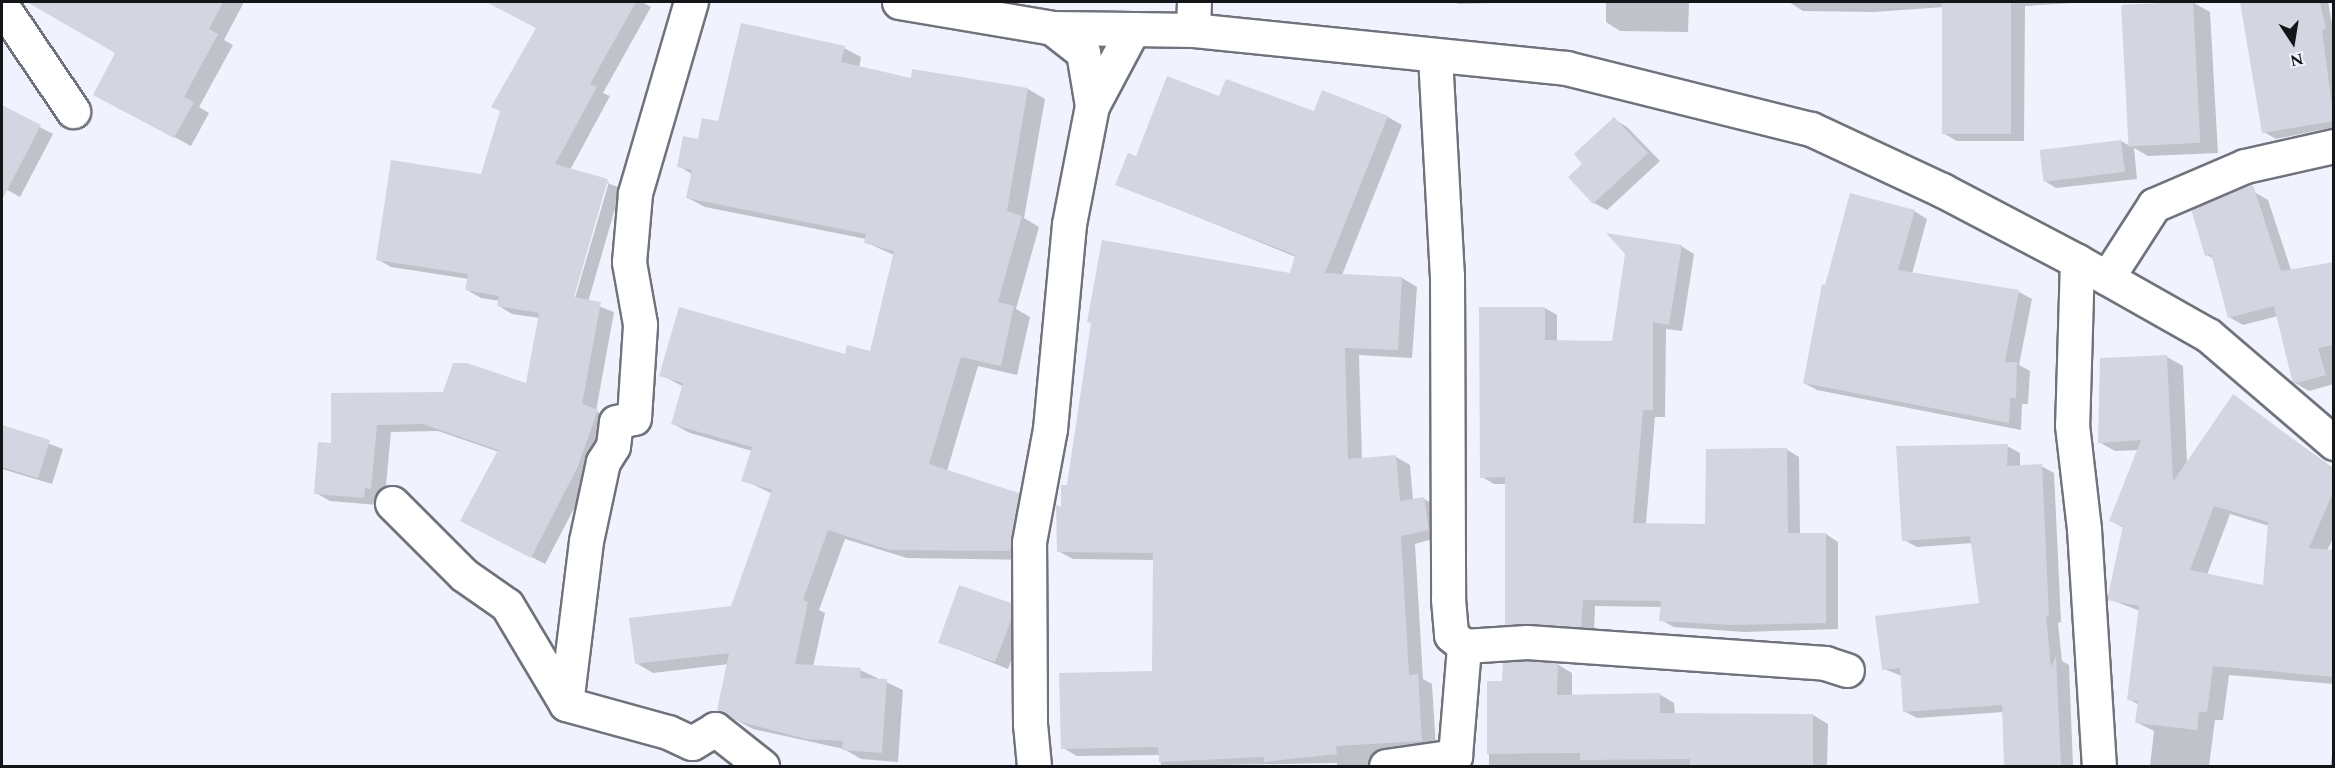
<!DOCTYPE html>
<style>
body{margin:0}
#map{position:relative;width:2335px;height:768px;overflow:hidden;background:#f0f3fd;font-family:Spectral,serif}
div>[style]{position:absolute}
.shadow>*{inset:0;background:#0003}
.building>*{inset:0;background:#d3d6e0;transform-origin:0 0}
.roads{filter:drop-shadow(2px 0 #70737b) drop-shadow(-2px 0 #70737b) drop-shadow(0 2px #70737b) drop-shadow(0 -2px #70737b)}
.minor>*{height:33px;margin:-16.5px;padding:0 16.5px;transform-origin:16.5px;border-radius:16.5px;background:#fff}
.tertiary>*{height:33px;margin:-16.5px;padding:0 16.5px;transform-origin:16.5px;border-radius:16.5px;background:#fff}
span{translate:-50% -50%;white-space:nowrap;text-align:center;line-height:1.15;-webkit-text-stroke:4.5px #f0f3fd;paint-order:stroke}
.frame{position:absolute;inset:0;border:3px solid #141518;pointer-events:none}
.north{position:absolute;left:2263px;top:12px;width:60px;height:60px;-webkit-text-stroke:4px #f0f3fd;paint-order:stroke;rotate:168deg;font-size:16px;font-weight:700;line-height:24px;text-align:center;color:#141518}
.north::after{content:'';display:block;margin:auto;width:21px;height:27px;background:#141518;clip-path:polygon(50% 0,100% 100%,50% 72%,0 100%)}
</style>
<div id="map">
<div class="shadow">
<i style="clip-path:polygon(30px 2px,244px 2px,224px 40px,233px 45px,199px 107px,209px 113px,191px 146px,109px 102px,117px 53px)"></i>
<i style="clip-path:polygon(evenodd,491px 2px,642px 2px,651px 7px,603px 93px,610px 96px,570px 170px,621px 188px,588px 302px,614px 312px,596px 411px,611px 419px,592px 474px,545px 564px,476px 528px,499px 452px,438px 431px,391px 432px,385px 496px,378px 505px,330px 501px,316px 493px,332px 445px,444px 394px,527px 385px,540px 318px,512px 314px,499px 306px,500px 301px,481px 298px,467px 290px,469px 279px,391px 267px,377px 259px,482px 176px,537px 28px,491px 2px,606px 182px,609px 182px,573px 305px,570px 304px,606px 182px)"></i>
<i style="clip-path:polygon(1453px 2px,1529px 2px,1459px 4px)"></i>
<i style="clip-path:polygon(1606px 2px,1689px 2px,1688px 32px,1620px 31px,1606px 22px)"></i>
<i style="clip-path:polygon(1789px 2px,2089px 2px,2025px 6px,2024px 141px,1957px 141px,1943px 133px,1944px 7px,1874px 12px,1803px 11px)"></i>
<i style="clip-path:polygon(2192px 2px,2210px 12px,2218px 153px,2148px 156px,2134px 148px,2137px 179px,2056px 188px,2043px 180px,2121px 141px,2130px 146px,2123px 5px)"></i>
<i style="clip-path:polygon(2244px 2px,2328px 2px,2334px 35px,2334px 127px,2276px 139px,2264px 132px)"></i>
<i style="clip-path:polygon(844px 48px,861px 57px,859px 68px,912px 80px,914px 70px,1028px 89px,1045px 99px,1024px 218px,1039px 227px,1016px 309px,1030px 317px,1017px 375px,978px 366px,947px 471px,1018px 494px,1035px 504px,1027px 560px,907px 558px,845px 539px,819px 610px,825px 613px,813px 667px,860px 670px,903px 690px,898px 762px,861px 759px,844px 749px,753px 729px,718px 710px,729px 664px,653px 673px,636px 663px,732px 607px,773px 494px,743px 480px,752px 451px,690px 433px,673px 424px,684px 387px,661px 375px,871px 353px,894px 255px,865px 242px,866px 239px,705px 207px,688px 198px,693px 175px,679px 166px,719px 123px)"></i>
<i style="clip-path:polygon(1220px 98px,1314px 113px,1388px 117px,1402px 125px,1342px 275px,1402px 278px,1417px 287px,1412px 358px,1359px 355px,1362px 460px,1396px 457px,1410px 465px,1413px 500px,1424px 499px,1439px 507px,1443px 536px,1415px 544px,1423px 679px,1432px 684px,1436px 749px,1386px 766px,1337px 766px,1337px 763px,1161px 766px,1160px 755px,1077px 756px,1063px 748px,1153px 673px,1154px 560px,1073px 559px,1058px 551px,1069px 487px,1291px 275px,1296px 257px,1117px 184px,1136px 158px)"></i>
<i style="clip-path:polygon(7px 110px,53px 134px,20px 197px,2px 187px,2px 121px)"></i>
<i style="clip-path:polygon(1614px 119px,1627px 127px,1660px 161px,1607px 210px,1594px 203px,1585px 164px)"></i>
<i style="clip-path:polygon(2254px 192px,2268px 200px,2291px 270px,2334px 263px,2334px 384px,2309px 391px,2295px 383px,2278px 316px,2243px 325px,2229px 317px,2214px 259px,2207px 255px)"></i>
<i style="clip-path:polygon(1914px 211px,1927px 219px,1912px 274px,2019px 292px,2032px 299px,2019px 365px,2030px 371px,2028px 404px,2022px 404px,2021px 430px,1817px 390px,1804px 383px,1826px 286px)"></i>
<i style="clip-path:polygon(1681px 246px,1694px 254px,1682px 331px,1666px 329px,1665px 417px,1655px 417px,1646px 524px,1706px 526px,1786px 449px,1799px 457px,1800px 534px,1826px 534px,1838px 542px,1838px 629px,1745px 632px,1674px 627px,1661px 620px,1662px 607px,1595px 606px,1594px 633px,1519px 631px,1506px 624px,1506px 484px,1494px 484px,1482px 477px,1545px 308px,1557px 315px,1557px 342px,1614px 342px)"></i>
<i style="clip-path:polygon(evenodd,2167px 357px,2183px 366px,2187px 464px,2233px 396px,2334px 469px,2334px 536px,2327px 551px,2334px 552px,2334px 684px,2229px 675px,2223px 720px,2215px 720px,2209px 766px,2150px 766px,2154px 731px,2136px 722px,2139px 705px,2129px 699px,2140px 611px,2109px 599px,2124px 528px,2111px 521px,2139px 450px,2115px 451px,2099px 442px,2167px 357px,2230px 514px,2269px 526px,2264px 586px,2207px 575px,2230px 514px)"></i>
<i style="clip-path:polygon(2px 426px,63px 449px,52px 484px,2px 469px)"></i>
<i style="clip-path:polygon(2007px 446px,2020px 453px,2020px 467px,2041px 466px,2054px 473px,2061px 622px,2058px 623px,2062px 661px,2069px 665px,2073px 766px,2006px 766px,2004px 712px,1917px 718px,1904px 711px,1902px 676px,1884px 669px,1981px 604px,1973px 543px,1917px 547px,1904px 540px)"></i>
<i style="clip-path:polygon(1010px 605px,1023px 612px,1023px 628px,1008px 669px,940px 642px)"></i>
<i style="clip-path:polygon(1557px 664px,1572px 673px,1572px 696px,1659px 694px,1674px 703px,1675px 714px,1813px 715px,1828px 724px,1827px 766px,1489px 766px,1489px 683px,1504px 683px)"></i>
<i style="clip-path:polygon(2334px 745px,2334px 766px,2330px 766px)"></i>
</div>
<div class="building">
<i style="clip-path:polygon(27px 2px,223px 2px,209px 29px,218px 34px,184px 97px,194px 102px,174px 138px,93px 95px,115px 53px)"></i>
<i style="clip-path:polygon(486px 2px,636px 2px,590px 84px,597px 87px,555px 164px,608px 179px,574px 297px,601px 302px,582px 404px,598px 410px,578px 466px,531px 558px,460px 521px,498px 450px,423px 424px,377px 425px,371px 489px,365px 488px,364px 498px,314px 494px,318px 442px,331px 443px,331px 393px,443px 392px,453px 363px,467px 363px,526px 383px,539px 313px,497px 306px,499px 296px,465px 290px,468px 274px,376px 260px,391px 160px,481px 174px,500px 111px,491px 107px,536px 28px)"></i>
<i style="left:1942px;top:2px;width:69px;height:132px"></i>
<i style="left:2193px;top:2px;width:141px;height:72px;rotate:87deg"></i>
<i style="clip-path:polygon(2240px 2px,2320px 2px,2326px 29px,2322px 30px,2334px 121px,2262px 133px)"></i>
<i style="clip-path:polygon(741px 23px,845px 46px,841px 62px,911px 78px,912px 69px,1028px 88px,1007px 211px,1022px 216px,998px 302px,1014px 306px,1001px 366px,961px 357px,929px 464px,1019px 493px,1010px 551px,889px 550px,828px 530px,803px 600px,808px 602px,795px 664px,861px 668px,860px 678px,887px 679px,882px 753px,842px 750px,843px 741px,806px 739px,734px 720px,717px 710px,729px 653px,635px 664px,629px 618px,731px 606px,772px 490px,741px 481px,752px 447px,671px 424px,683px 383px,659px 376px,679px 307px,845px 354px,847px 345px,870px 351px,894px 251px,864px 243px,866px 234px,686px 198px,692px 170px,677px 167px,683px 136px,698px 139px,702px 118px,718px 121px)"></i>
<i style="clip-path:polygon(1167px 76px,1219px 96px,1226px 79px,1314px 111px,1322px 90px,1388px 116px,1325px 273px,1402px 277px,1398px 350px,1345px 348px,1348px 459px,1396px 455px,1400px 501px,1424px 497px,1429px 530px,1401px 536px,1409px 675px,1418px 674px,1422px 741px,1336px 746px,1337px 754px,1264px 762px,1264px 757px,1159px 762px,1158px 747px,1061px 749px,1059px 673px,1152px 671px,1153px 553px,1057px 552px,1056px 505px,1061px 507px,1061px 485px,1067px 485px,1091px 323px,1087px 322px,1102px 240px,1290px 273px,1295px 255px,1115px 185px,1128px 153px,1136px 156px)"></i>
<i style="clip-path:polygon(2px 105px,41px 125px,2px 200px)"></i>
<i style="clip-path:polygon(1614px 117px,1648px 153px,1593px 204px,1568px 177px,1582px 164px,1574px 154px)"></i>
<i style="left:2121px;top:140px;width:32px;height:82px;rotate:83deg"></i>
<i style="clip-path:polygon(2253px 185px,2281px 271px,2334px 262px,2334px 345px,2318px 348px,2326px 375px,2293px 384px,2274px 306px,2228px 318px,2211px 254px,2205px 256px,2191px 209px)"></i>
<i style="clip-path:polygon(1850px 193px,1915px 210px,1898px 270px,2019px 290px,2005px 362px,2017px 362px,2016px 398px,2010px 398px,2009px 423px,1803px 383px,1822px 284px,1825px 285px)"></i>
<i style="clip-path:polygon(1606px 233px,1682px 245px,1669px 325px,1653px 322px,1653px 410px,1643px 410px,1633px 523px,1705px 524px,1706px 449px,1787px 448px,1788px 533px,1826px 533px,1826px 623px,1731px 625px,1659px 621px,1661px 601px,1583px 600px,1581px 627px,1505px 625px,1505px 477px,1480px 478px,1479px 307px,1545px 307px,1545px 340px,1612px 341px,1625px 254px)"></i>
<i style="clip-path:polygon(evenodd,2167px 355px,2173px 482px,2233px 394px,2334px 470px,2334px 490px,2309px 548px,2334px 550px,2334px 677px,2213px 666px,2207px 712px,2199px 712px,2197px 730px,2135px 723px,2138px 701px,2127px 700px,2139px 606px,2107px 600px,2123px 526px,2109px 521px,2141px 440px,2098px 443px,2100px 358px,2167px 355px,2214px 506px,2268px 522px,2263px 585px,2190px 570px,2214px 506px)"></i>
<i style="clip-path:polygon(2px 425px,50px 440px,38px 478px,2px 467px)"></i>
<i style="clip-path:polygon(2008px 444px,2007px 466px,2042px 464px,2049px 616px,2046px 616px,2051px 668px,2056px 656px,2061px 766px,2004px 766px,2002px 705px,1903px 712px,1900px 668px,1882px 670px,1875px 616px,1979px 603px,1970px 536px,1902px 541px,1896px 446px)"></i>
<i style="clip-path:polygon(959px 585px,1011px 603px,1011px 620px,995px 662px,938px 643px)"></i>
<i style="clip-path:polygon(1527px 661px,1558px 663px,1557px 695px,1660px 693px,1660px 713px,1813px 714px,1813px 766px,1690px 766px,1690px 759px,1580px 760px,1580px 753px,1487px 754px,1487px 681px,1502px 681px,1503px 662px)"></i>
</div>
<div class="roads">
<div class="minor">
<i style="left:899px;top:2px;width:155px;rotate:9.6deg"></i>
<i style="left:1052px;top:28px;width:81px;rotate:0.7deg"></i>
<i style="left:2px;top:6px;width:127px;rotate:55.9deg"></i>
<i style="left:1052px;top:28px;width:39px;rotate:38deg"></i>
<i style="left:1083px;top:52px;width:55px;rotate:80.5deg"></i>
<i style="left:1193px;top:30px;width:28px;rotate:-88deg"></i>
<i style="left:1435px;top:56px;width:219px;rotate:86.9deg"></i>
<i style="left:1447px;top:275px;width:324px;rotate:89.8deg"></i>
<i style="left:1448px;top:599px;width:36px;rotate:85deg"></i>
<i style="left:1451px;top:635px;width:17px;rotate:40deg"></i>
<i style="left:1464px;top:646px;width:63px;rotate:-3.6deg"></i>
<i style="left:1527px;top:642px;width:299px;rotate:4deg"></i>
<i style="left:1825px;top:663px;width:23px;rotate:18deg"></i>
<i style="left:2077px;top:261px;width:164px;rotate:91.7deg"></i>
<i style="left:2072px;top:425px;width:105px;rotate:83.4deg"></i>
<i style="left:2084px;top:529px;width:237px;rotate:86.4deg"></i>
<i style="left:2107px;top:278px;width:87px;rotate:-57.2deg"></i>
<i style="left:2154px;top:205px;width:99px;rotate:-23.2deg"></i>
<i style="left:2245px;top:166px;width:91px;rotate:-12.7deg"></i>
<i style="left:392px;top:503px;width:102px;rotate:45deg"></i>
<i style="left:464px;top:575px;width:52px;rotate:34.9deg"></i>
<i style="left:507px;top:605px;width:115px;rotate:59.2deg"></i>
<i style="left:566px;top:704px;width:106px;rotate:15.4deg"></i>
<i style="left:668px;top:732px;width:26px;rotate:25deg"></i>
<i style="left:692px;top:743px;width:27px;rotate:-31deg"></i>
<i style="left:715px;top:729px;width:60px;rotate:38.2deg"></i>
<i style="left:566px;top:704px;width:164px;rotate:-83deg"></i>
<i style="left:586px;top:541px;width:81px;rotate:-77.9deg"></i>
<i style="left:603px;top:462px;width:19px;rotate:-58deg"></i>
<i style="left:613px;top:446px;width:24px;rotate:-83deg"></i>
<i style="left:616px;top:422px;width:18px;rotate:-13deg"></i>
<i style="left:634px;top:418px;width:94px;rotate:-86.3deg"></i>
<i style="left:640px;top:324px;width:63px;rotate:-100.1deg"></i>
<i style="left:629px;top:262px;width:69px;rotate:-85deg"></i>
<i style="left:635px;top:193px;width:199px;rotate:-73.7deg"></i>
<i style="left:1386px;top:766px;width:70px;rotate:-8.2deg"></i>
<i style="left:1455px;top:756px;width:110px;rotate:-85.3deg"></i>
</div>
<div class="tertiary">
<i style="left:1034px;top:766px;width:42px;rotate:-95.4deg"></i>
<i style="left:1030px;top:724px;width:182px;rotate:-90.3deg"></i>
<i style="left:1029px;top:542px;width:115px;rotate:-79.5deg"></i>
<i style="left:1050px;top:429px;width:206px;rotate:-84.7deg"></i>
<i style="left:1069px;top:224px;width:120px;rotate:-79deg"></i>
<i style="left:1092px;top:106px;width:87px;rotate:-62deg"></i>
<i style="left:1133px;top:29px;width:60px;rotate:1deg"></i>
<i style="left:1193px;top:30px;width:375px;rotate:5.8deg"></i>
<i style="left:1566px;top:68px;width:252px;rotate:14deg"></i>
<i style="left:1811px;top:129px;width:145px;rotate:25deg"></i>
<i style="left:1942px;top:190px;width:153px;rotate:27.7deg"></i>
<i style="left:2077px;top:261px;width:150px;rotate:29.5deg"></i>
<i style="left:2208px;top:335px;width:166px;rotate:40.6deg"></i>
</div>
</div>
<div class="frame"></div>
<div class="north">N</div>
</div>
